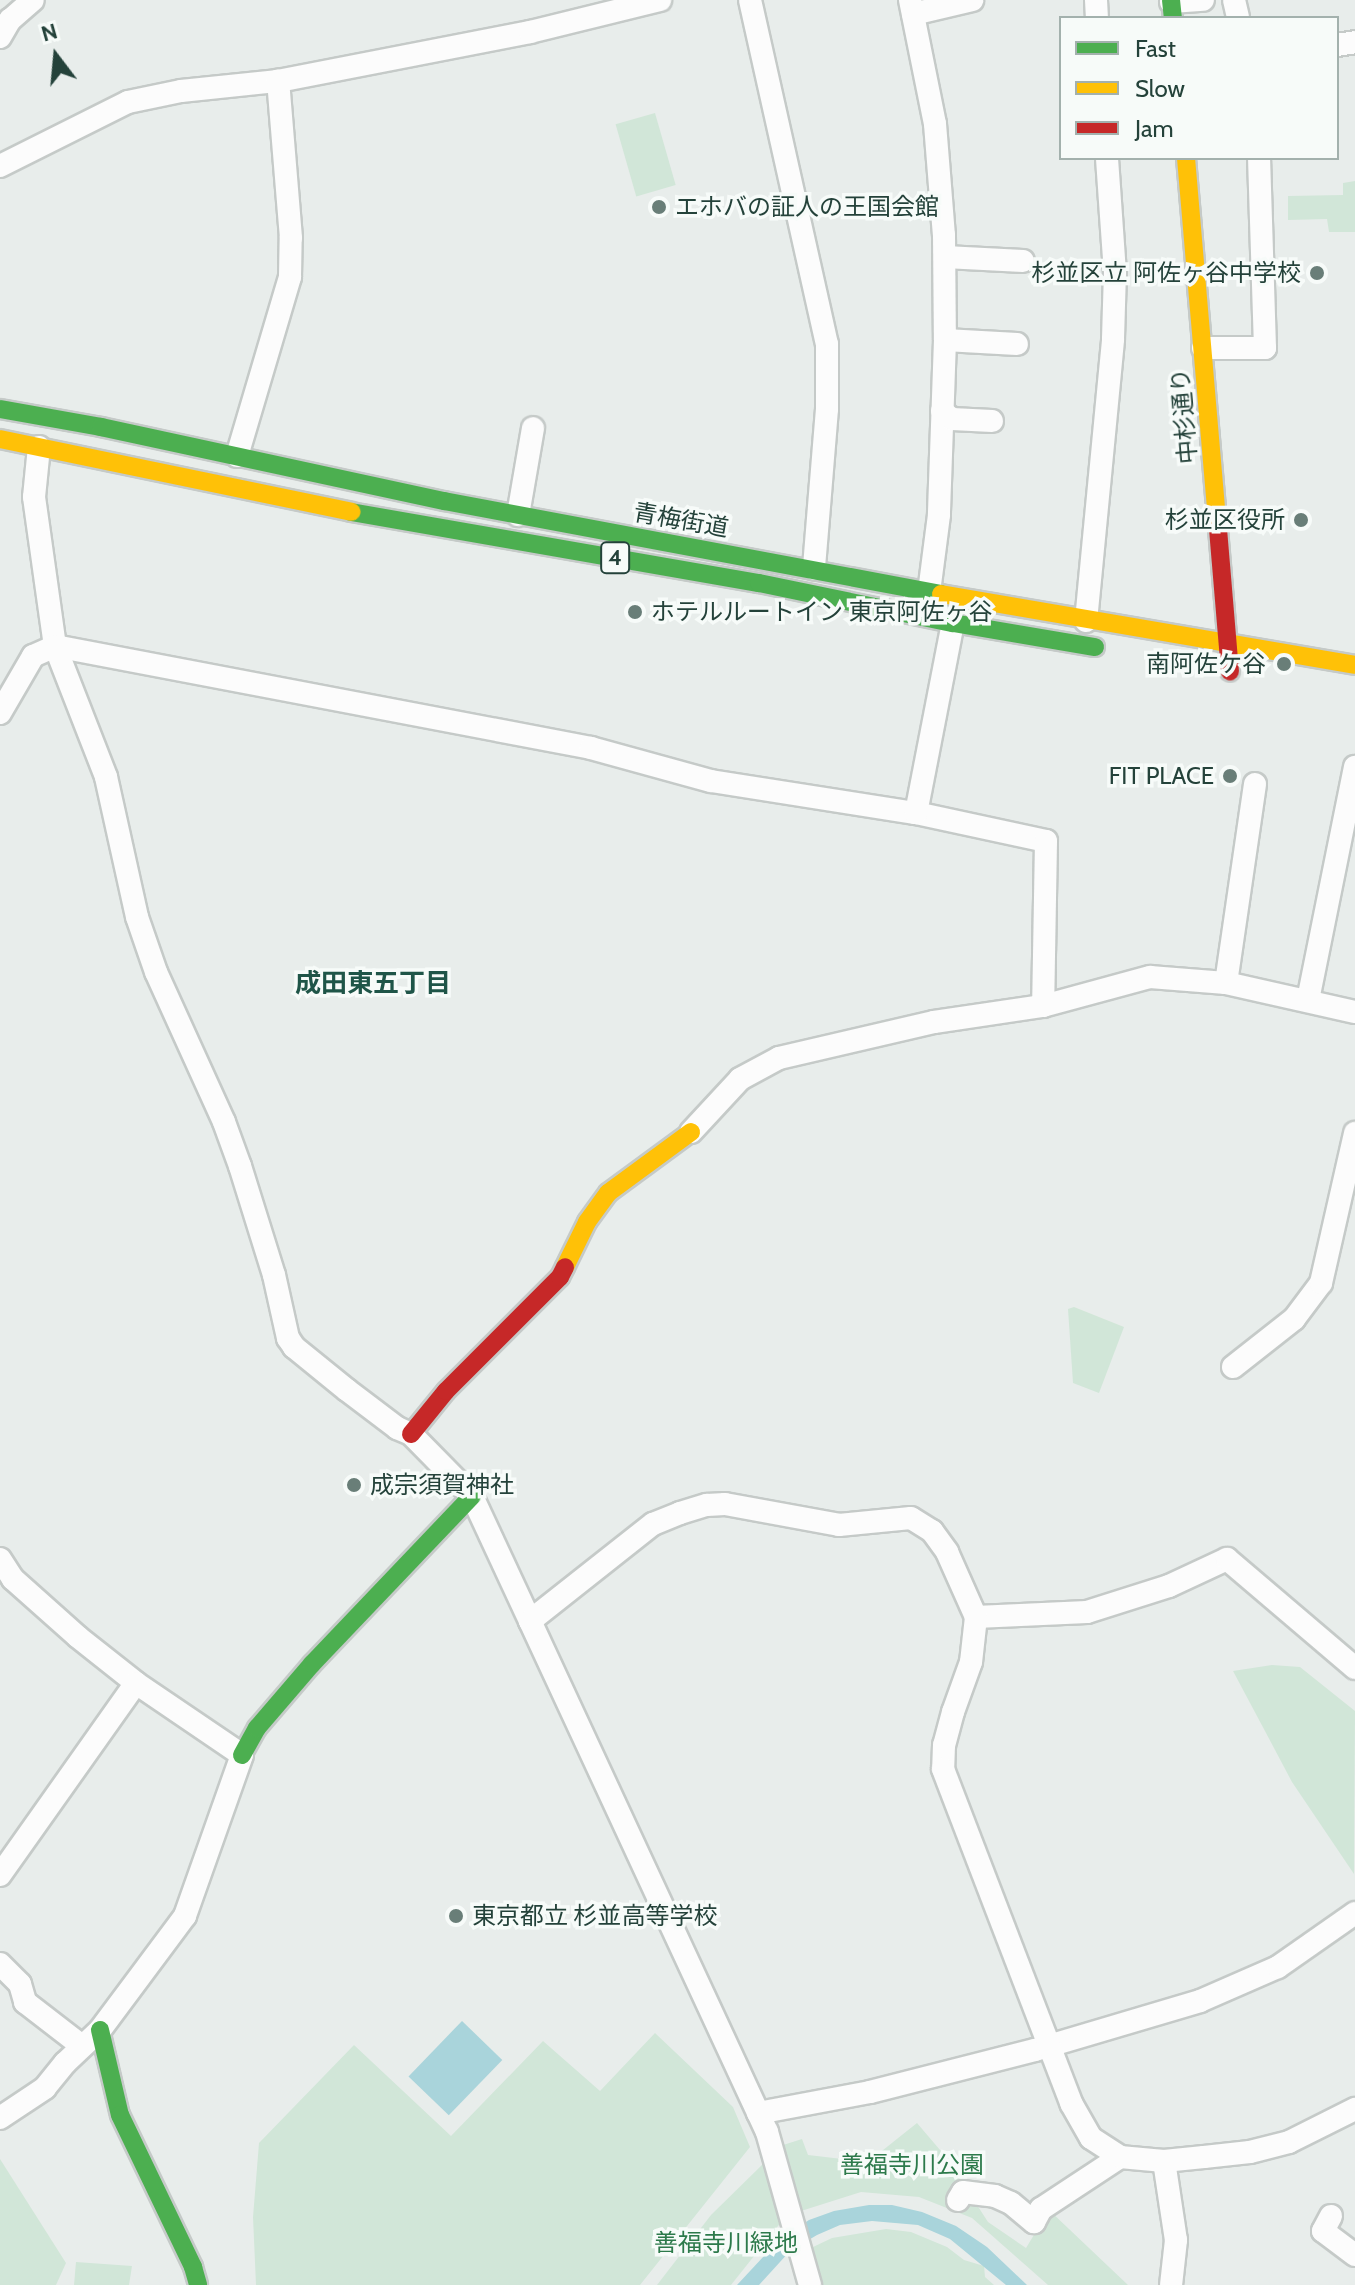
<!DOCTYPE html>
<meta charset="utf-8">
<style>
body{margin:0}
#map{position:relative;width:1355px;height:2285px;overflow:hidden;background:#e8edeb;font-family:Cabin,"Noto Sans JP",sans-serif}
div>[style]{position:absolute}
.green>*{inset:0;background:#d1e6d8;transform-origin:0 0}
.water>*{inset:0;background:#a9d4db;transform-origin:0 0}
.roads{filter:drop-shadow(2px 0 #c5cac8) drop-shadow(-2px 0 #c5cac8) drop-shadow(0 2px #c5cac8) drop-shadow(0 -2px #c5cac8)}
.street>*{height:22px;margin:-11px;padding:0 11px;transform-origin:11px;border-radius:11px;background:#fcfcfc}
.fast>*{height:18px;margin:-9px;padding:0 9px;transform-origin:9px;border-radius:9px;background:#4caf50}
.slow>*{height:18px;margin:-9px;padding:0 9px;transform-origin:9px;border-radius:9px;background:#ffc107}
.jam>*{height:18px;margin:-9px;padding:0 9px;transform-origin:9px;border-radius:9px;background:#c62828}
.dots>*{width:22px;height:22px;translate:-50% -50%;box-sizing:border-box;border:4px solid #f7fbf9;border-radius:50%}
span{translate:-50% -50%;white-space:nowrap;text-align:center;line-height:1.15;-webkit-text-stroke:7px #f7fbf9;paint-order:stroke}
.shield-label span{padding:2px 6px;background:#f7fbf9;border:2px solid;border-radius:6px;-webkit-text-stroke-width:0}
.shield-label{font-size:22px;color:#24423a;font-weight:700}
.poi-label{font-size:24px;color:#24423a}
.left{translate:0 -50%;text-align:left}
.right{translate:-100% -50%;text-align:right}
.street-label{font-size:24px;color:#24423a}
.park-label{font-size:24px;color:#2d7a4b}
.neighbourhood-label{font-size:26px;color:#1f5548;font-weight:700}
.legend{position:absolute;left:1059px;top:16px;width:280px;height:144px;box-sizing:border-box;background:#f7fbf9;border:2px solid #a3b1ad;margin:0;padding:10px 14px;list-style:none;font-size:24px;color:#24423a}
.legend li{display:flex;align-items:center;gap:16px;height:40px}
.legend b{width:40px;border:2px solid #a3b1ad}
.north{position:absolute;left:16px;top:16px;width:80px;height:80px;-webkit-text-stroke:6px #f7fbf9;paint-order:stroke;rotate:344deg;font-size:22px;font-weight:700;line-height:32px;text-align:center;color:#24423a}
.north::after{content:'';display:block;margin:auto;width:28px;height:36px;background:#24423a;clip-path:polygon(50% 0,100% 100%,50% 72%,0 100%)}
</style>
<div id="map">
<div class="green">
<i style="left:655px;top:113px;width:75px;height:41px;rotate:74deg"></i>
<i style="clip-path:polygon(1355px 181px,1355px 232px,1329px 232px,1327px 219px,1288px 220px,1288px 196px,1343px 195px,1343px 183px)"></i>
<i style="clip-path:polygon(1074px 1307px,1124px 1327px,1099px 1393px,1073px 1383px,1068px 1309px)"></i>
<i style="clip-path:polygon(1272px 1665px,1300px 1667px,1355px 1711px,1354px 1874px,1292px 1782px,1233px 1671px)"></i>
<i style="clip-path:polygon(655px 2033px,733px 2107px,750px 2147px,640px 2285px,256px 2285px,253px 2217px,259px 2143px,354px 2045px,451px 2136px,543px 2041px,600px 2091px)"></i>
<i style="clip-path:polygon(917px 2123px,946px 2157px,988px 2222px,1026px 2248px,1049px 2210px,1128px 2285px,1048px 2285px,972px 2218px,919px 2197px,861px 2192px,801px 2211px,780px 2146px,802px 2139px,808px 2155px,868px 2162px)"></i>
<i style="clip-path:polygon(0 2159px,66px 2263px,56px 2285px,0 2285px)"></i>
<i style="clip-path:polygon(767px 2160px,782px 2221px,731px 2285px,657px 2285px,711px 2215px)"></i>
<i style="clip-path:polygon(886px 2229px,911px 2232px,947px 2247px,964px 2260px,984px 2266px,985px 2277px,994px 2285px,819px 2285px,811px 2248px,832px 2238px)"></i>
<i style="clip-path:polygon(76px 2262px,132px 2266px,129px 2285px,74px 2285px)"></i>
</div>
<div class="water">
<i style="left:462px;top:2021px;width:56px;height:77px;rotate:44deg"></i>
<i style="clip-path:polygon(869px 2205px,892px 2205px,922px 2212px,956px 2226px,987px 2247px,1027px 2285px,1006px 2285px,950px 2239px,918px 2225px,872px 2221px,840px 2225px,817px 2235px,790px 2251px,759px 2285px,737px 2285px,780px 2239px,809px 2220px,834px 2211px)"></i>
</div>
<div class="roads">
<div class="street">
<i style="left:750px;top:0;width:353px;rotate:77.4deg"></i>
<i style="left:827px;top:344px;width:65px;rotate:90deg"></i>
<i style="left:827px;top:409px;width:160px;rotate:94.7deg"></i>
<i style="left:910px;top:0;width:126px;rotate:78.6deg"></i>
<i style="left:935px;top:124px;width:111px;rotate:85.4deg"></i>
<i style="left:944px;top:235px;width:105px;rotate:89.5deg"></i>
<i style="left:945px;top:340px;width:175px;rotate:92deg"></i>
<i style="left:939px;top:515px;width:78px;rotate:97.4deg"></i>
<i style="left:1096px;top:0;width:18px;rotate:87deg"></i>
<i style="left:1234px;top:0;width:18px;rotate:77deg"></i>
<i style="left:1171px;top:2px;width:32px;rotate:-4deg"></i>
<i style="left:913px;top:14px;width:61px;rotate:-13.3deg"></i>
<i style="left:0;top:37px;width:20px;rotate:-60deg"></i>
<i style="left:10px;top:20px;width:30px;rotate:-41deg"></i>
<i style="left:1337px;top:45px;width:18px;rotate:-9deg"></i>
<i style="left:0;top:166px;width:143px;rotate:-26.6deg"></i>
<i style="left:128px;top:102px;width:54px;rotate:-11.7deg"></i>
<i style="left:181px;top:91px;width:98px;rotate:-5.9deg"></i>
<i style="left:278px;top:81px;width:257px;rotate:-11deg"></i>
<i style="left:530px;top:32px;width:134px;rotate:-13.8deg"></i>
<i style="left:945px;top:257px;width:78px;rotate:2.9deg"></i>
<i style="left:945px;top:340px;width:72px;rotate:3.2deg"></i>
<i style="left:1203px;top:348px;width:62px"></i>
<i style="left:1265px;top:348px;width:190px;rotate:-91.8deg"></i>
<i style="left:942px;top:411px;width:13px;rotate:39deg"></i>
<i style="left:952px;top:419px;width:40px;rotate:2.9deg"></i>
<i style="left:39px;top:447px;width:50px;rotate:95.7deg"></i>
<i style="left:34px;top:497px;width:150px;rotate:82deg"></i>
<i style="left:55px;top:646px;width:141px;rotate:68.7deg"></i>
<i style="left:106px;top:777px;width:143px;rotate:77.5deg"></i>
<i style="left:137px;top:917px;width:58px;rotate:70.9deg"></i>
<i style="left:156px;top:972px;width:165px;rotate:65.6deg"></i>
<i style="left:224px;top:1122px;width:47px;rotate:70deg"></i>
<i style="left:240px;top:1166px;width:114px;rotate:72.7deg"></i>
<i style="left:274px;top:1275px;width:65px;rotate:77.5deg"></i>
<i style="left:288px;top:1338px;width:11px;rotate:56deg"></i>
<i style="left:294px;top:1347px;width:68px;rotate:39.1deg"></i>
<i style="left:347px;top:1390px;width:63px;rotate:37.2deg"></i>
<i style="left:397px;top:1428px;width:15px;rotate:23deg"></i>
<i style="left:411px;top:1434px;width:87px;rotate:45.5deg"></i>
<i style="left:472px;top:1496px;width:138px;rotate:65.1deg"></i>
<i style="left:237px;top:456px;width:187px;rotate:-73.5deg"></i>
<i style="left:290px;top:277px;width:39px;rotate:-89deg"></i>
<i style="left:291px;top:238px;width:158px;rotate:-94.7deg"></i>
<i style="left:518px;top:515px;width:88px;rotate:-80.2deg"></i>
<i style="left:1086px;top:621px;width:283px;rotate:-84.5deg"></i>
<i style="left:1113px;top:339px;width:66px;rotate:-88.3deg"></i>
<i style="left:1115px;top:273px;width:115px;rotate:-94deg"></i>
<i style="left:0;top:713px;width:66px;rotate:-59.9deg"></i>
<i style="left:33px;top:656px;width:24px;rotate:-24deg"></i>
<i style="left:55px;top:646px;width:546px;rotate:10.77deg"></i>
<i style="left:591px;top:748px;width:124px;rotate:15.4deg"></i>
<i style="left:711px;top:781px;width:207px;rotate:8.9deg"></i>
<i style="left:916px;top:813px;width:133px;rotate:12.2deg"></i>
<i style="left:1046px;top:841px;width:165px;rotate:91deg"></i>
<i style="left:916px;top:813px;width:194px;rotate:-79deg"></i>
<i style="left:1226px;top:983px;width:201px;rotate:-81.7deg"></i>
<i style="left:1308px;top:1000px;width:238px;rotate:-78.6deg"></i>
<i style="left:691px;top:1132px;width:72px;rotate:-47.2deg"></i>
<i style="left:740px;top:1079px;width:44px;rotate:-28.3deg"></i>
<i style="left:779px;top:1058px;width:159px;rotate:-13.1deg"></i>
<i style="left:934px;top:1022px;width:110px;rotate:-8.4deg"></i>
<i style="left:1043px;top:1006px;width:111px;rotate:-15.2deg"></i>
<i style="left:1150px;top:977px;width:76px;rotate:4.5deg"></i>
<i style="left:1226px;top:983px;width:132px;rotate:12.7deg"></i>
<i style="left:1233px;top:1367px;width:78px;rotate:-38.2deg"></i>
<i style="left:1294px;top:1319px;width:45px;rotate:-53.1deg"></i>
<i style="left:1321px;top:1283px;width:154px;rotate:-77.2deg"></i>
<i style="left:0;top:1559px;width:24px;rotate:57deg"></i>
<i style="left:13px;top:1579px;width:87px;rotate:41.7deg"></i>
<i style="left:78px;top:1637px;width:74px;rotate:38.4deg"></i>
<i style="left:136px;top:1683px;width:128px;rotate:34.2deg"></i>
<i style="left:242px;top:1755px;width:171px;rotate:109.5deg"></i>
<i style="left:185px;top:1916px;width:142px;rotate:126.7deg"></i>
<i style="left:100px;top:2030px;width:48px;rotate:136.7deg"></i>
<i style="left:65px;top:2063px;width:32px;rotate:129deg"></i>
<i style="left:45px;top:2088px;width:54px;rotate:146.3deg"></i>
<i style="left:976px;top:1617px;width:111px;rotate:-2.6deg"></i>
<i style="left:1087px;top:1612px;width:86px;rotate:-17.6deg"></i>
<i style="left:1169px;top:1586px;width:64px;rotate:-25deg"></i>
<i style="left:1227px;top:1559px;width:168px;rotate:40.4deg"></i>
<i style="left:0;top:1875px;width:235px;rotate:-54.7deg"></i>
<i style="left:0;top:1964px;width:28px;rotate:45deg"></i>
<i style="left:20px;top:1984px;width:19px;rotate:74deg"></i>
<i style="left:25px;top:2002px;width:72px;rotate:37.7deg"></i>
<i style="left:758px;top:2113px;width:114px;rotate:-10.6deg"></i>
<i style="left:870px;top:2092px;width:170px;rotate:-14.3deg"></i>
<i style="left:1035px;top:2050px;width:172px;rotate:-16.5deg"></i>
<i style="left:1200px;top:2001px;width:85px;rotate:-23.6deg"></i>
<i style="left:1278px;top:1967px;width:94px;rotate:-35deg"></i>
<i style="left:1164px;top:2161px;width:80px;rotate:81.4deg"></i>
<i style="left:1176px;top:2240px;width:45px;rotate:96.3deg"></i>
<i style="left:958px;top:2200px;width:9px;rotate:-58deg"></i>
<i style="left:963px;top:2192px;width:32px;rotate:7deg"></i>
<i style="left:995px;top:2196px;width:17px;rotate:24deg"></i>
<i style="left:1011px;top:2203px;width:30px;rotate:40deg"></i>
<i style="left:1034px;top:2222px;width:15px;rotate:-62deg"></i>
<i style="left:1041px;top:2209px;width:95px;rotate:-33.4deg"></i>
<i style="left:1331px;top:2216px;width:17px;rotate:118deg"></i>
<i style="left:1323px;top:2231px;width:40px;rotate:37deg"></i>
<i style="left:810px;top:2285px;width:159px;rotate:-105.7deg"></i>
<i style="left:767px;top:2132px;width:563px;rotate:-114.88deg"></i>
<i style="left:530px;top:1621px;width:157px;rotate:-38.3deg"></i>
<i style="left:653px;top:1524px;width:29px;rotate:-22deg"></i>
<i style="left:680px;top:1513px;width:28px;rotate:-17deg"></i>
<i style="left:707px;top:1505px;width:18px;rotate:-3deg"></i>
<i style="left:725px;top:1504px;width:116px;rotate:10.4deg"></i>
<i style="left:839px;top:1525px;width:72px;rotate:-5.6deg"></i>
<i style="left:911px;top:1518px;width:25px;rotate:32deg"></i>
<i style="left:932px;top:1531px;width:26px;rotate:54deg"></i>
<i style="left:947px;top:1552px;width:71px;rotate:66deg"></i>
<i style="left:976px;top:1617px;width:45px;rotate:96.3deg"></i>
<i style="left:971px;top:1662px;width:53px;rotate:109.8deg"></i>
<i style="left:953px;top:1712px;width:34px;rotate:105deg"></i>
<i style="left:944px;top:1745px;width:24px;rotate:92deg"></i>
<i style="left:943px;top:1769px;width:358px;rotate:69deg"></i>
<i style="left:1071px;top:2103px;width:40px;rotate:60.3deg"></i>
<i style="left:1091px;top:2138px;width:35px;rotate:33deg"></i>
<i style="left:1120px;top:2157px;width:44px;rotate:5.2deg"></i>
<i style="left:1164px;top:2161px;width:40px;rotate:-5.7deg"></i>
<i style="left:1204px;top:2157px;width:46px;rotate:-6.2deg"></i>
<i style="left:1250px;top:2152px;width:40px;rotate:-14.4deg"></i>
<i style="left:1289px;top:2142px;width:74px;rotate:-26.6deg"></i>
</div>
<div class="fast">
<i style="left:1171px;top:0;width:18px;rotate:84deg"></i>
<i style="left:0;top:409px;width:103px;rotate:10.1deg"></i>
<i style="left:101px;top:427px;width:351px;rotate:12.2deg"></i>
<i style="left:444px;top:501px;width:506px;rotate:10.6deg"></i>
<i style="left:351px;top:512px;width:414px;rotate:9.9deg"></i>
<i style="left:759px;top:583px;width:198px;rotate:11.7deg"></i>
<i style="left:953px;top:623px;width:144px;rotate:9.6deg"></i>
<i style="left:242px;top:1755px;width:31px;rotate:-61deg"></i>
<i style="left:257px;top:1728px;width:84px;rotate:-49.3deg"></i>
<i style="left:312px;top:1664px;width:232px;rotate:-46.4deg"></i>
<i style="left:100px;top:2030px;width:87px;rotate:76.8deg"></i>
<i style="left:120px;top:2115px;width:169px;rotate:64.3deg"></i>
<i style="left:193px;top:2267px;width:19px;rotate:74deg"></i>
</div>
<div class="slow">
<i style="left:1186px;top:158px;width:372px;rotate:85.1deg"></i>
<i style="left:0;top:439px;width:359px;rotate:11.7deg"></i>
<i style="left:941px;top:594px;width:420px;rotate:9.7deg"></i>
<i style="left:565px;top:1267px;width:50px;rotate:-63.9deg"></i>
<i style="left:587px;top:1222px;width:36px;rotate:-54deg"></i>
<i style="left:608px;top:1193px;width:103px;rotate:-36.3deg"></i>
</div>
<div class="jam">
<i style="left:1218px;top:529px;width:143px;rotate:85.2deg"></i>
<i style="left:411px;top:1434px;width:55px;rotate:-50.9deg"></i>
<i style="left:446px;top:1391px;width:161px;rotate:-45deg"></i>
<i style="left:560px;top:1277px;width:11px;rotate:-63deg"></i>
</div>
</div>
<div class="dots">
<i style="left:659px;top:207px;background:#697e78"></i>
<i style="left:1317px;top:273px;background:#697e78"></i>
<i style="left:1301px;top:520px;background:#697e78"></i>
<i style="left:635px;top:612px;background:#697e78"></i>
<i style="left:1284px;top:664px;background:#697e78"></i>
<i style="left:1230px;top:776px;background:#697e78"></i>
<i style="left:354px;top:1485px;background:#697e78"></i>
<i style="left:456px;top:1916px;background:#697e78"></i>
</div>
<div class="shield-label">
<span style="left:615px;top:558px">4</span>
</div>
<div class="poi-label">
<span class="left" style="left:675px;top:207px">エホバの証人の王国会館</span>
<span class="right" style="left:1301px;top:273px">杉並区立 阿佐ヶ谷中学校</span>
<span class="right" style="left:1285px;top:520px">杉並区役所</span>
<span class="left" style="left:651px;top:612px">ホテルルートイン 東京阿佐ヶ谷</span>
<span class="right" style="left:1266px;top:664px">南阿佐ケ谷</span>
<span class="right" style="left:1214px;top:776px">FIT PLACE</span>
<span class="left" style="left:370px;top:1485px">成宗須賀神社</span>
<span class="left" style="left:472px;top:1916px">東京都立 杉並高等学校</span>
</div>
<div class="street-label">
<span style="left:1184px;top:416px;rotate:-95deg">中杉通り</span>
<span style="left:681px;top:520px;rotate:10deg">青梅街道</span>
</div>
<div class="park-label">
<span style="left:912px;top:2165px">善福寺川公園</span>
<span style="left:726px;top:2243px">善福寺川緑地</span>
</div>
<div class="neighbourhood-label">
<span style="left:373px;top:984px">成田東五丁目</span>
</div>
<ul class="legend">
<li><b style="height:10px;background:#4caf50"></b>Fast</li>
<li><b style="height:10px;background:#ffc107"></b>Slow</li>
<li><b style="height:10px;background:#c62828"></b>Jam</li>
</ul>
<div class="north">N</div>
</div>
